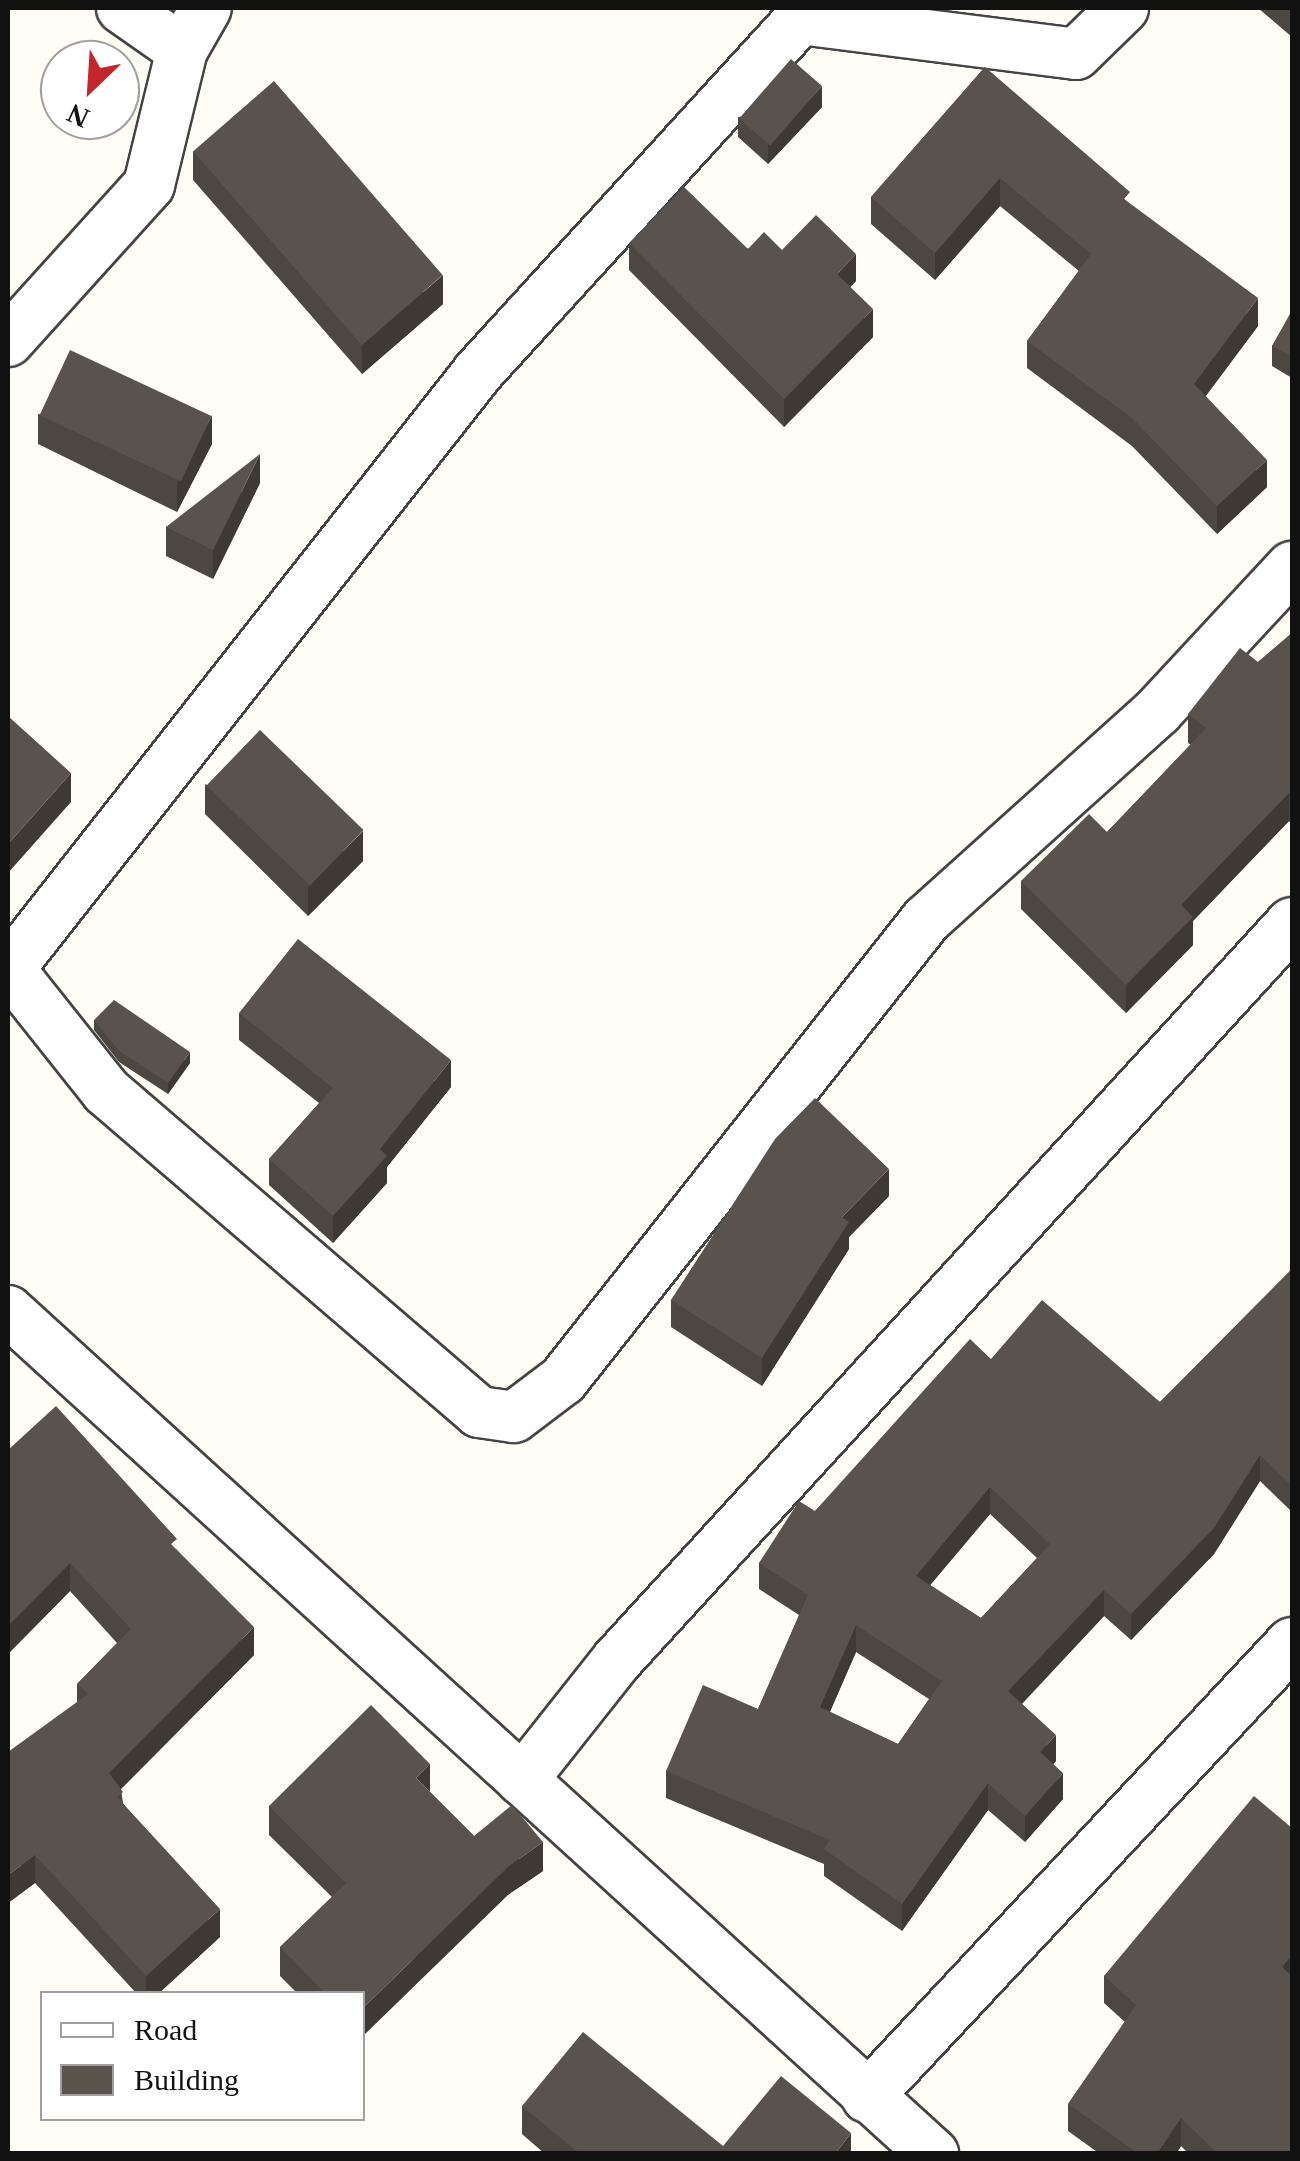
<!DOCTYPE html>
<style>
body{margin:0}
#map{position:relative;width:1300px;height:2161px;overflow:hidden;background:#fffdf5;font-family:Georgia,serif}
div>[style]{position:absolute}
.roads{filter:drop-shadow(2px 0 #444) drop-shadow(-2px 0 #444) drop-shadow(0 2px #444) drop-shadow(0 -2px #444)}
.street>*{height:50px;margin:-25px;padding:0 25px;transform-origin:25px;border-radius:25px;background:#fff}
.wall>*{inset:0;background:#4d4742}
.shaded-wall>*{inset:0;background:#3f3936}
.building>*{inset:0;background:#5a524d;transform-origin:0 0}
span{translate:-50% -50%;white-space:nowrap;text-align:center;line-height:1.15;-webkit-text-stroke:10px #fff;paint-order:stroke}
.frame{position:absolute;inset:0;border:10px solid #111;pointer-events:none}
.legend{position:absolute;left:40px;top:1991px;width:325px;height:130px;box-sizing:border-box;background:#fff;border:2px solid #a0a0a0;margin:0;padding:12px 18px;list-style:none;font-size:30px;color:#111}
.legend li{display:flex;align-items:center;gap:20px;height:50px}
.legend b{width:50px;border:2px solid #a0a0a0}
.north{position:absolute;left:40px;top:40px;width:100px;height:100px;box-sizing:border-box;background:#fff;border:2px solid #a0a0a0;border-radius:50%;rotate:205deg;font-size:28px;font-weight:700;line-height:40px;text-align:center;color:#111}
.north::after{content:'';display:block;margin:auto;width:35px;height:45px;background:#c4262e;clip-path:polygon(50% 0,100% 100%,50% 72%,0 100%)}
</style>
<div id="map">
<div class="roads">
<div class="street">
<i style="left:122px;top:8px;width:73px;rotate:35deg"></i>
<i style="left:8px;top:341px;width:210px;rotate:-47.9deg"></i>
<i style="left:149px;top:185px;width:139px;rotate:-76.3deg"></i>
<i style="left:182px;top:50px;width:48px;rotate:-60.3deg"></i>
<i style="left:9px;top:969px;width:156px;rotate:51.5deg"></i>
<i style="left:106px;top:1091px;width:492px;rotate:40.7deg"></i>
<i style="left:479px;top:1412px;width:35px;rotate:8deg"></i>
<i style="left:514px;top:1417px;width:61px;rotate:-37.1deg"></i>
<i style="left:563px;top:1380px;width:586px;rotate:-51.72deg"></i>
<i style="left:926px;top:920px;width:312px;rotate:-42deg"></i>
<i style="left:1158px;top:711px;width:197px;rotate:-47.1deg"></i>
<i style="left:8px;top:970px;width:761px;rotate:-51.83deg"></i>
<i style="left:478px;top:372px;width:478px;rotate:-47.6deg"></i>
<i style="left:800px;top:19px;width:278px;rotate:7.2deg"></i>
<i style="left:1076px;top:54px;width:66px;rotate:-44.4deg"></i>
<i style="left:8px;top:1311px;width:1252px;rotate:42.34deg"></i>
<i style="left:522px;top:1780px;width:154px;rotate:-51.6deg"></i>
<i style="left:618px;top:1659px;width:998px;rotate:-47.52deg"></i>
<i style="left:867px;top:2097px;width:622px;rotate:-46.89deg"></i>
</div>
</div>
<div class="wall">
<i style="clip-path:polygon(1258px 8px,1292px 8px,1292px 37px)"></i>
<i style="clip-path:polygon(985px 67px,1258px 326px,1206px 396px,1267px 487px,1217px 534px,1132px 446px,1027px 368px,1027px 341px,1079px 271px,1000px 206px,935px 280px,871px 224px,871px 197px)"></i>
<i style="clip-path:polygon(822px 107px,768px 164px,738px 137px,738px 117px)"></i>
<i style="clip-path:polygon(193px 151px,443px 304px,362px 374px,193px 180px)"></i>
<i style="clip-path:polygon(629px 243px,782px 250px,856px 281px,850px 287px,873px 337px,784px 427px,629px 270px)"></i>
<i style="clip-path:polygon(1292px 313px,1292px 378px,1272px 366px,1272px 346px)"></i>
<i style="clip-path:polygon(38px 414px,212px 444px,177px 512px,38px 444px)"></i>
<i style="clip-path:polygon(260px 483px,213px 579px,166px 556px,166px 527px)"></i>
<i style="clip-path:polygon(1292px 633px,1292px 824px,1289px 821px,1193px 921px,1193px 945px,1126px 1013px,1021px 909px,1021px 881px,1107px 832px,1191px 745px,1188px 743px,1188px 714px,1258px 662px)"></i>
<i style="clip-path:polygon(205px 784px,363px 861px,308px 916px,205px 814px)"></i>
<i style="clip-path:polygon(239px 1013px,451px 1087px,387px 1167px,387px 1183px,333px 1243px,269px 1185px,269px 1159px,319px 1103px,239px 1040px)"></i>
<i style="clip-path:polygon(94px 1020px,190px 1063px,168px 1094px,119px 1062px,94px 1030px)"></i>
<i style="clip-path:polygon(889px 1196px,849px 1237px,849px 1249px,762px 1386px,671px 1327px,671px 1300px)"></i>
<i style="clip-path:polygon(evenodd,1292px 1269px,1292px 1512px,1260px 1481px,1214px 1554px,1131px 1640px,1104px 1616px,1022px 1704px,1056px 1761px,1053px 1764px,1063px 1799px,1025px 1842px,988px 1810px,902px 1931px,824px 1876px,824px 1864px,666px 1798px,666px 1771px,758px 1709px,799px 1615px,759px 1589px,759px 1563px,815px 1511px,991px 1359px,1160px 1402px,1292px 1269px,990px 1514px,1037px 1558px,981px 1618px,930px 1585px,990px 1514px,1292px 1269px,856px 1652px,929px 1699px,898px 1744px,830px 1712px,856px 1652px)"></i>
<i style="clip-path:polygon(8px 1450px,177px 1550px,254px 1655px,121px 1789px,123px 1803px,220px 1937px,158px 1994px,137px 1994px,35px 1883px,8px 1903px,77px 1702px,77px 1684px,117px 1643px,70px 1591px,8px 1654px)"></i>
<i style="clip-path:polygon(430px 1792px,474px 1836px,543px 1871px,362px 1994px,298px 1994px,280px 1976px,280px 1947px,332px 1897px,269px 1835px,269px 1806px)"></i>
<i style="clip-path:polygon(1292px 1828px,1292px 2154px,1189px 2154px,1181px 2146px,1176px 2154px,1100px 2154px,1068px 2131px,1068px 2104px,1125px 2022px,1104px 2003px,1104px 1976px)"></i>
<i style="clip-path:polygon(522px 2106px,723px 2146px,851px 2154px,545px 2154px,522px 2134px)"></i>
</div>
<div class="shaded-wall">
<i style="clip-path:polygon(822px 86px,822px 107px,768px 164px,768px 144px)"></i>
<i style="clip-path:polygon(1000px 178px,1000px 206px,935px 280px,935px 253px)"></i>
<i style="clip-path:polygon(856px 254px,856px 281px,837px 301px,837px 274px)"></i>
<i style="clip-path:polygon(443px 275px,443px 304px,362px 374px,362px 345px)"></i>
<i style="clip-path:polygon(1258px 298px,1258px 326px,1194px 411px,1194px 384px)"></i>
<i style="clip-path:polygon(873px 309px,873px 337px,784px 427px,784px 399px)"></i>
<i style="clip-path:polygon(212px 415px,212px 444px,177px 512px,177px 483px)"></i>
<i style="clip-path:polygon(260px 454px,260px 483px,213px 579px,213px 550px)"></i>
<i style="clip-path:polygon(1267px 460px,1267px 487px,1217px 534px,1217px 506px)"></i>
<i style="clip-path:polygon(71px 773px,71px 802px,8px 873px,8px 844px)"></i>
<i style="clip-path:polygon(1289px 793px,1289px 821px,1193px 921px,1193px 945px,1126px 1013px,1126px 985px,1181px 905px)"></i>
<i style="clip-path:polygon(363px 831px,363px 861px,308px 916px,308px 887px)"></i>
<i style="clip-path:polygon(190px 1052px,190px 1063px,168px 1094px,168px 1083px)"></i>
<i style="clip-path:polygon(451px 1060px,451px 1087px,387px 1167px,387px 1183px,333px 1243px,333px 1216px,380px 1149px)"></i>
<i style="clip-path:polygon(889px 1169px,889px 1196px,849px 1237px,849px 1249px,762px 1386px,762px 1358px,842px 1217px)"></i>
<i style="clip-path:polygon(1260px 1455px,1260px 1481px,1214px 1554px,1131px 1640px,1131px 1614px)"></i>
<i style="clip-path:polygon(990px 1487px,990px 1514px,916px 1602px,916px 1576px)"></i>
<i style="clip-path:polygon(70px 1563px,70px 1591px,8px 1654px,8px 1626px)"></i>
<i style="clip-path:polygon(1104px 1590px,1104px 1616px,1008px 1718px,1008px 1691px)"></i>
<i style="clip-path:polygon(856px 1625px,856px 1652px,820px 1734px,820px 1707px)"></i>
<i style="clip-path:polygon(254px 1627px,254px 1655px,109px 1801px,109px 1773px)"></i>
<i style="clip-path:polygon(1056px 1735px,1056px 1761px,1040px 1779px,1040px 1752px)"></i>
<i style="clip-path:polygon(430px 1764px,430px 1792px,416px 1778px)"></i>
<i style="clip-path:polygon(1063px 1773px,1063px 1799px,1025px 1842px,1025px 1816px)"></i>
<i style="clip-path:polygon(988px 1783px,988px 1810px,902px 1931px,902px 1904px)"></i>
<i style="clip-path:polygon(543px 1842px,543px 1871px,509px 1894px,362px 2037px,362px 2009px,509px 1866px)"></i>
<i style="clip-path:polygon(35px 1855px,35px 1883px,8px 1903px,8px 1875px)"></i>
<i style="clip-path:polygon(220px 1909px,220px 1937px,158px 1994px,146px 1994px,146px 1976px)"></i>
<i style="clip-path:polygon(1292px 1955px,1292px 1983px,1282px 1967px)"></i>
<i style="clip-path:polygon(1181px 2118px,1181px 2146px,1176px 2154px,1157px 2154px)"></i>
<i style="clip-path:polygon(851px 2133px,851px 2154px,835px 2154px)"></i>
</div>
<div class="building">
<i style="left:791px;top:59px;width:41px;height:79px;rotate:41deg"></i>
<i style="clip-path:polygon(985px 67px,1130px 192px,1124px 199px,1258px 298px,1194px 384px,1267px 460px,1217px 506px,1132px 418px,1027px 341px,1091px 254px,1000px 178px,935px 253px,871px 197px)"></i>
<i style="left:274px;top:81px;width:257px;height:107px;rotate:49deg"></i>
<i style="clip-path:polygon(684px 187px,748px 249px,764px 232px,782px 250px,816px 215px,856px 254px,837px 274px,873px 309px,784px 399px,629px 243px)"></i>
<i style="clip-path:polygon(1291px 312px,1292px 313px,1292px 357px,1272px 346px)"></i>
<i style="left:70px;top:350px;width:156px;height:72px;rotate:25deg"></i>
<i style="clip-path:polygon(260px 454px,213px 550px,166px 527px)"></i>
<i style="clip-path:polygon(1292px 633px,1292px 796px,1289px 793px,1181px 905px,1193px 917px,1126px 985px,1021px 881px,1089px 814px,1107px 832px,1206px 728px,1188px 714px,1240px 648px,1258px 662px)"></i>
<i style="clip-path:polygon(8px 716px,71px 773px,8px 844px)"></i>
<i style="left:260px;top:730px;width:144px;height:77px;rotate:44deg"></i>
<i style="clip-path:polygon(298px 939px,451px 1060px,380px 1149px,387px 1156px,333px 1216px,269px 1159px,333px 1088px,239px 1013px)"></i>
<i style="clip-path:polygon(114px 1000px,190px 1052px,168px 1083px,119px 1051px,94px 1020px)"></i>
<i style="clip-path:polygon(815px 1098px,889px 1169px,842px 1217px,849px 1222px,762px 1358px,671px 1300px,775px 1139px)"></i>
<i style="clip-path:polygon(evenodd,1292px 1269px,1292px 1486px,1260px 1455px,1214px 1528px,1131px 1614px,1104px 1590px,1008px 1691px,1056px 1735px,1040px 1752px,1063px 1773px,1025px 1816px,988px 1783px,902px 1904px,824px 1849px,830px 1840px,666px 1771px,703px 1685px,758px 1709px,808px 1595px,759px 1563px,799px 1501px,815px 1511px,970px 1339px,991px 1359px,1042px 1300px,1160px 1402px,1292px 1269px,990px 1487px,1050px 1544px,981px 1618px,916px 1576px,990px 1487px,1292px 1269px,856px 1625px,942px 1681px,898px 1744px,820px 1707px,856px 1625px)"></i>
<i style="clip-path:polygon(56px 1406px,177px 1539px,171px 1544px,254px 1627px,109px 1773px,123px 1792px,117px 1797px,220px 1909px,146px 1976px,35px 1855px,8px 1875px,8px 1752px,88px 1694px,77px 1684px,131px 1629px,70px 1563px,8px 1626px,8px 1450px)"></i>
<i style="clip-path:polygon(371px 1705px,430px 1764px,416px 1778px,474px 1836px,512px 1805px,543px 1842px,509px 1866px,362px 2009px,362px 1994px,326px 1994px,280px 1947px,346px 1883px,269px 1806px)"></i>
<i style="clip-path:polygon(1254px 1796px,1292px 1828px,1292px 1955px,1282px 1967px,1292px 1976px,1292px 2154px,1218px 2154px,1181px 2118px,1157px 2154px,1139px 2154px,1068px 2104px,1136px 2005px,1104px 1976px)"></i>
<i style="clip-path:polygon(583px 2032px,723px 2146px,781px 2076px,851px 2133px,835px 2154px,580px 2154px,522px 2106px)"></i>
</div>
<div class="frame"></div>
<ul class="legend">
<li><b style="height:12px;background:#fff"></b>Road</li>
<li><b style="height:28px;background:#5a524d"></b>Building</li>
</ul>
<div class="north">N</div>
</div>
